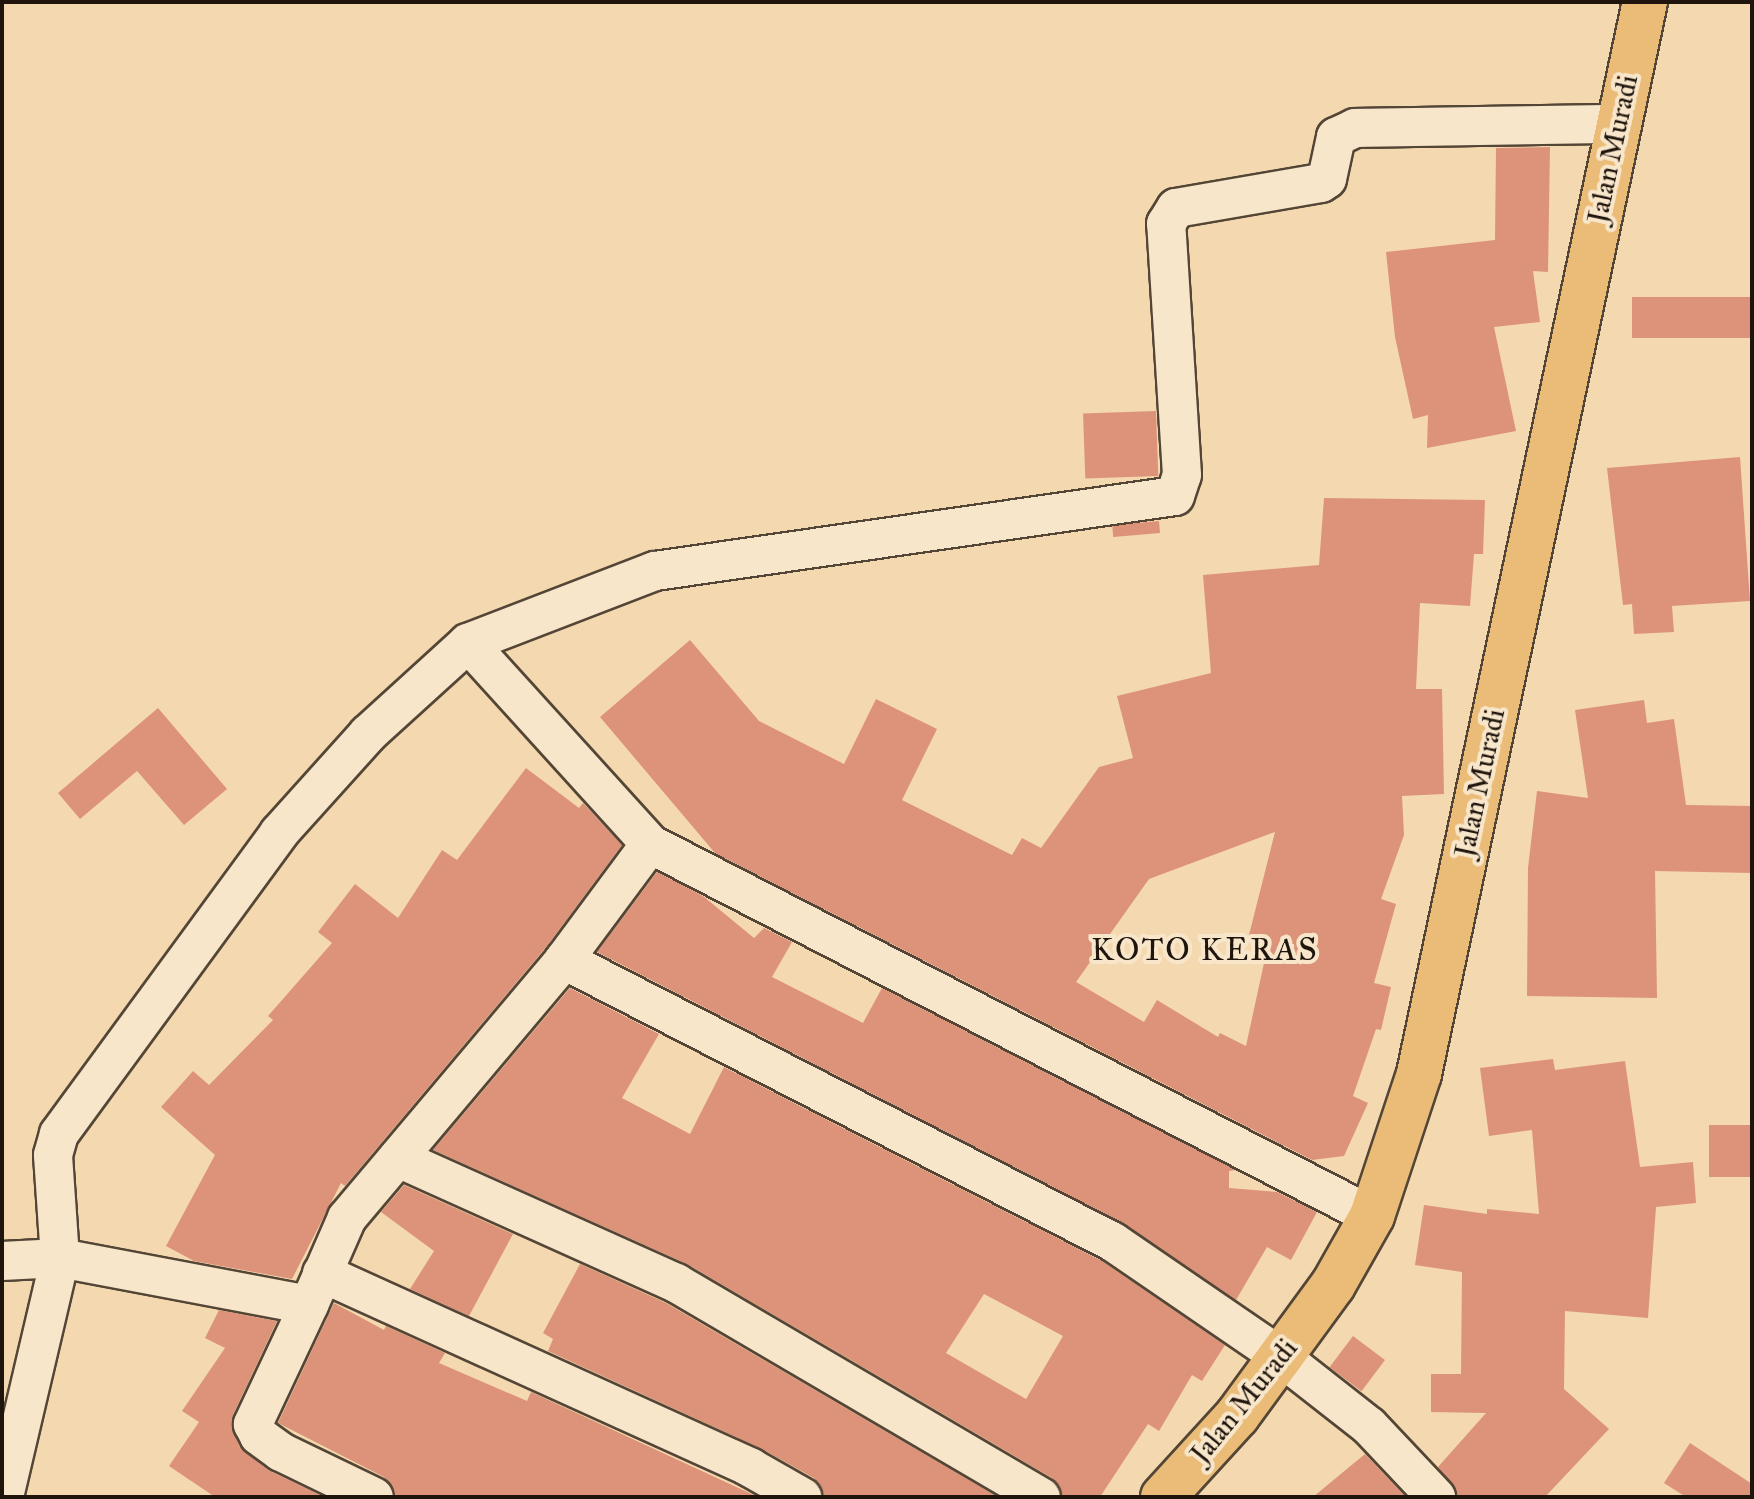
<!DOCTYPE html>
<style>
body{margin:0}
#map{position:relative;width:1754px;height:1499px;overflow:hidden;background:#f4d8af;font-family:"IM FELL Great Primer",serif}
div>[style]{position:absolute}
.building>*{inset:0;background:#dd9379;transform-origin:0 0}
.roads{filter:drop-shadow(2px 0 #544636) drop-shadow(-2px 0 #544636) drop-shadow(0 2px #544636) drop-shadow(0 -2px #544636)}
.minor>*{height:38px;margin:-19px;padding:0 19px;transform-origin:19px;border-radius:19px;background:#f8e6cb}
.trunk>*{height:44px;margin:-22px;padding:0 22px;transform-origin:22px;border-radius:22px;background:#eabc78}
span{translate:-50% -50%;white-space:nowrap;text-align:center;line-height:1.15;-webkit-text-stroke:8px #f8e6cb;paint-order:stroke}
.street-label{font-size:28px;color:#1f150d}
.quarter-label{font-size:32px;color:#1f150d;letter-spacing:2px}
.frame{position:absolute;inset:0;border:4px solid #1f150d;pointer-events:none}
</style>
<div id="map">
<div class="building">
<i style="clip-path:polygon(1550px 147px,1548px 272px,1533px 271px,1540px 322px,1494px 327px,1516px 431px,1427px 448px,1428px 415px,1413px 419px,1395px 337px,1386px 252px,1495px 240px,1496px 148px)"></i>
<i style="left:1752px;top:297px;width:41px;height:120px;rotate:90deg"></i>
<i style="left:1156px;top:411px;width:65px;height:73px;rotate:88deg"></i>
<i style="clip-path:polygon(1740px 457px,1750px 601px,1672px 606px,1674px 632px,1634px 634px,1632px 604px,1623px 605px,1607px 468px)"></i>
<i style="clip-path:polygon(evenodd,1324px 498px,1485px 500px,1483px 554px,1474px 554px,1470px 606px,1420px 603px,1416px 689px,1442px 689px,1444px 794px,1402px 796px,1404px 835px,1381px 899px,1396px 904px,1374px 983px,1391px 987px,1381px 1030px,1376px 1029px,1353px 1096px,1368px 1103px,1344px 1156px,1312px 1160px,715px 853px,600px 717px,690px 640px,759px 721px,844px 764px,876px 699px,937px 729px,902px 800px,1012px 855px,1022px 838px,1041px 848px,1099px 767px,1133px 758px,1117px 696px,1211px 673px,1203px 575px,1319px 565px,1324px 498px,1275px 832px,1249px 935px,1269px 940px,1246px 1046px,1220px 1033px,1218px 1037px,1157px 1000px,1144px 1022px,1076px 982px,1149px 879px,1275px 832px)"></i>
<i style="left:1159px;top:521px;width:12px;height:47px;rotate:85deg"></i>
<i style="clip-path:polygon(1644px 700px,1647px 723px,1674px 719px,1686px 805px,1752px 806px,1752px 873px,1655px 871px,1657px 998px,1527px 996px,1528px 868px,1537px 791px,1588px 798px,1575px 710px)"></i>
<i style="clip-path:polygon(158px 708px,227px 789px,184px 825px,137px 771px,80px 819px,58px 793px)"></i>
<i style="clip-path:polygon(526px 768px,579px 808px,583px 803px,622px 845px,547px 946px,345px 1186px,341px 1183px,292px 1279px,194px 1261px,166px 1246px,215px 1155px,161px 1107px,193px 1071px,209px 1085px,273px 1020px,268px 1016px,332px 943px,318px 932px,355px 884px,398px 918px,442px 850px,457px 860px)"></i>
<i style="clip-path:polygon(657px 872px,703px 896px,754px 938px,764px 928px,792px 942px,772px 977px,863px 1023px,882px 988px,1236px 1170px,1229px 1171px,1229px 1188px,1277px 1192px,1317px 1212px,1291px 1260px,1267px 1247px,1236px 1300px,1123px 1223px,597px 952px)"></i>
<i style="clip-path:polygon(evenodd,570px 988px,659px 1034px,622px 1098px,690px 1134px,724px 1067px,1102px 1261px,1225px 1345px,1202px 1381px,1192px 1375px,1159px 1431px,1148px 1424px,1100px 1497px,1063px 1497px,1052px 1478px,687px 1264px,433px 1150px,570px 988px,984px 1294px,1063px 1336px,1026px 1399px,946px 1353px,984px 1294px)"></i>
<i style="clip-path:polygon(1553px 1059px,1555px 1070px,1625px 1061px,1640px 1167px,1693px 1162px,1696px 1203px,1656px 1207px,1648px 1318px,1565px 1311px,1564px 1389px,1609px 1429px,1545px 1497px,1457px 1497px,1438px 1467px,1486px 1413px,1431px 1412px,1431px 1374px,1461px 1374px,1462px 1272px,1415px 1265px,1424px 1205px,1487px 1214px,1487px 1209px,1539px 1214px,1532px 1130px,1489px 1136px,1480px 1068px)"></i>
<i style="left:1752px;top:1125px;width:52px;height:43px;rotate:90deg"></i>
<i style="clip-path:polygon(404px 1185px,513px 1234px,469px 1316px,410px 1289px,434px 1251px,381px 1212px)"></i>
<i style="clip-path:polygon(580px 1264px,666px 1303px,998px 1497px,824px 1497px,814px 1478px,762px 1449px,548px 1351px,553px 1339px,543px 1333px)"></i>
<i style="clip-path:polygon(334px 1303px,384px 1330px,386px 1326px,445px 1353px,439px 1363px,527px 1401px,531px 1392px,758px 1497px,396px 1497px,384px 1477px,278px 1423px)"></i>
<i style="clip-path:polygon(219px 1310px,277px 1321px,233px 1415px,239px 1446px,268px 1470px,324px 1497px,215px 1497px,169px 1466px,199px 1422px,182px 1411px,225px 1348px,205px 1338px)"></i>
<i style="left:1353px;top:1336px;width:40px;height:39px;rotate:37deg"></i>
<i style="clip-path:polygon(1690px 1443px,1752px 1484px,1752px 1497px,1686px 1497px,1664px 1483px)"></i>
<i style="clip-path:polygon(1365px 1454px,1406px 1497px,1313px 1497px)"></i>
</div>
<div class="roads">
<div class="minor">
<i style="left:468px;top:643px;width:271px;rotate:47.8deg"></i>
<i style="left:564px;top:960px;width:617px;rotate:27.19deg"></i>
<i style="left:1113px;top:1242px;width:204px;rotate:34.4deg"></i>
<i style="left:1281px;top:1357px;width:112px;rotate:38.1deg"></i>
<i style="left:1369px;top:1426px;width:98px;rotate:46.7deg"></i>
<i style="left:398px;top:1158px;width:305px;rotate:24.2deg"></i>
<i style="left:676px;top:1283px;width:423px;rotate:30.4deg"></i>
<i style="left:2px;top:1261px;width:58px;rotate:-3deg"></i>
<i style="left:60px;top:1258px;width:253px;rotate:10.7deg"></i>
<i style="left:309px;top:1305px;width:95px;rotate:-66.4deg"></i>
<i style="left:347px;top:1218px;width:337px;rotate:-49.9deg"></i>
<i style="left:564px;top:960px;width:144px;rotate:-53.4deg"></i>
<i style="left:650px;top:844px;width:812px;rotate:27.26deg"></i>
<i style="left:322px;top:1273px;width:471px;rotate:24.4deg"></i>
<i style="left:751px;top:1468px;width:59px;rotate:29.6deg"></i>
<i style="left:309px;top:1305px;width:132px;rotate:115.2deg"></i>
<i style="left:253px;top:1424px;width:13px;rotate:63deg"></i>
<i style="left:259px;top:1436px;width:27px;rotate:36deg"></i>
<i style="left:281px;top:1452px;width:103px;rotate:25.8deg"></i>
<i style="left:4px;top:1497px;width:245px;rotate:-76.8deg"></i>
<i style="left:60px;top:1258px;width:103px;rotate:-93.9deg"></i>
<i style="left:53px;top:1155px;width:22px;rotate:-74deg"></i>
<i style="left:59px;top:1134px;width:373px;rotate:-53.8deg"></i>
<i style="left:279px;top:833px;width:133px;rotate:-48deg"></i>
<i style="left:368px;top:734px;width:135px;rotate:-42.3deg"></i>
<i style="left:468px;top:643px;width:200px;rotate:-21.1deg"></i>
<i style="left:655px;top:571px;width:525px;rotate:-8.21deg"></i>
<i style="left:1175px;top:496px;width:22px;rotate:-72deg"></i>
<i style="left:1182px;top:475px;width:252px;rotate:-93.6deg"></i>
<i style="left:1166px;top:224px;width:19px;rotate:-58deg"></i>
<i style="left:1176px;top:208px;width:147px;rotate:-9.8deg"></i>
<i style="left:1321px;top:183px;width:7px;rotate:-34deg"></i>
<i style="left:1327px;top:179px;width:43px;rotate:-77.9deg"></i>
<i style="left:1336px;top:137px;width:21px;rotate:-25deg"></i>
<i style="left:1355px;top:128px;width:263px;rotate:-0.9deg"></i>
</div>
<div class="trunk">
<i style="left:1163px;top:1497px;width:110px;rotate:-47.6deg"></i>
<i style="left:1237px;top:1416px;width:162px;rotate:-53.8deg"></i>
<i style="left:1333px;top:1285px;width:79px;rotate:-60.5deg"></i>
<i style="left:1372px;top:1216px;width:150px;rotate:-71.7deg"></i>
<i style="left:1419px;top:1074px;width:1096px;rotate:-78.1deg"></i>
</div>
</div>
<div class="street-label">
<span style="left:1613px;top:149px;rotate:-78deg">Jalan Muradi</span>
<span style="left:1480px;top:783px;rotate:-78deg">Jalan Muradi</span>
<span style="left:1244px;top:1401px;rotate:-51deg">Jalan Muradi</span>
</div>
<div class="quarter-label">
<span style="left:1205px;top:950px">KOTO KERAS</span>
</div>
<div class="frame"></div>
</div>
